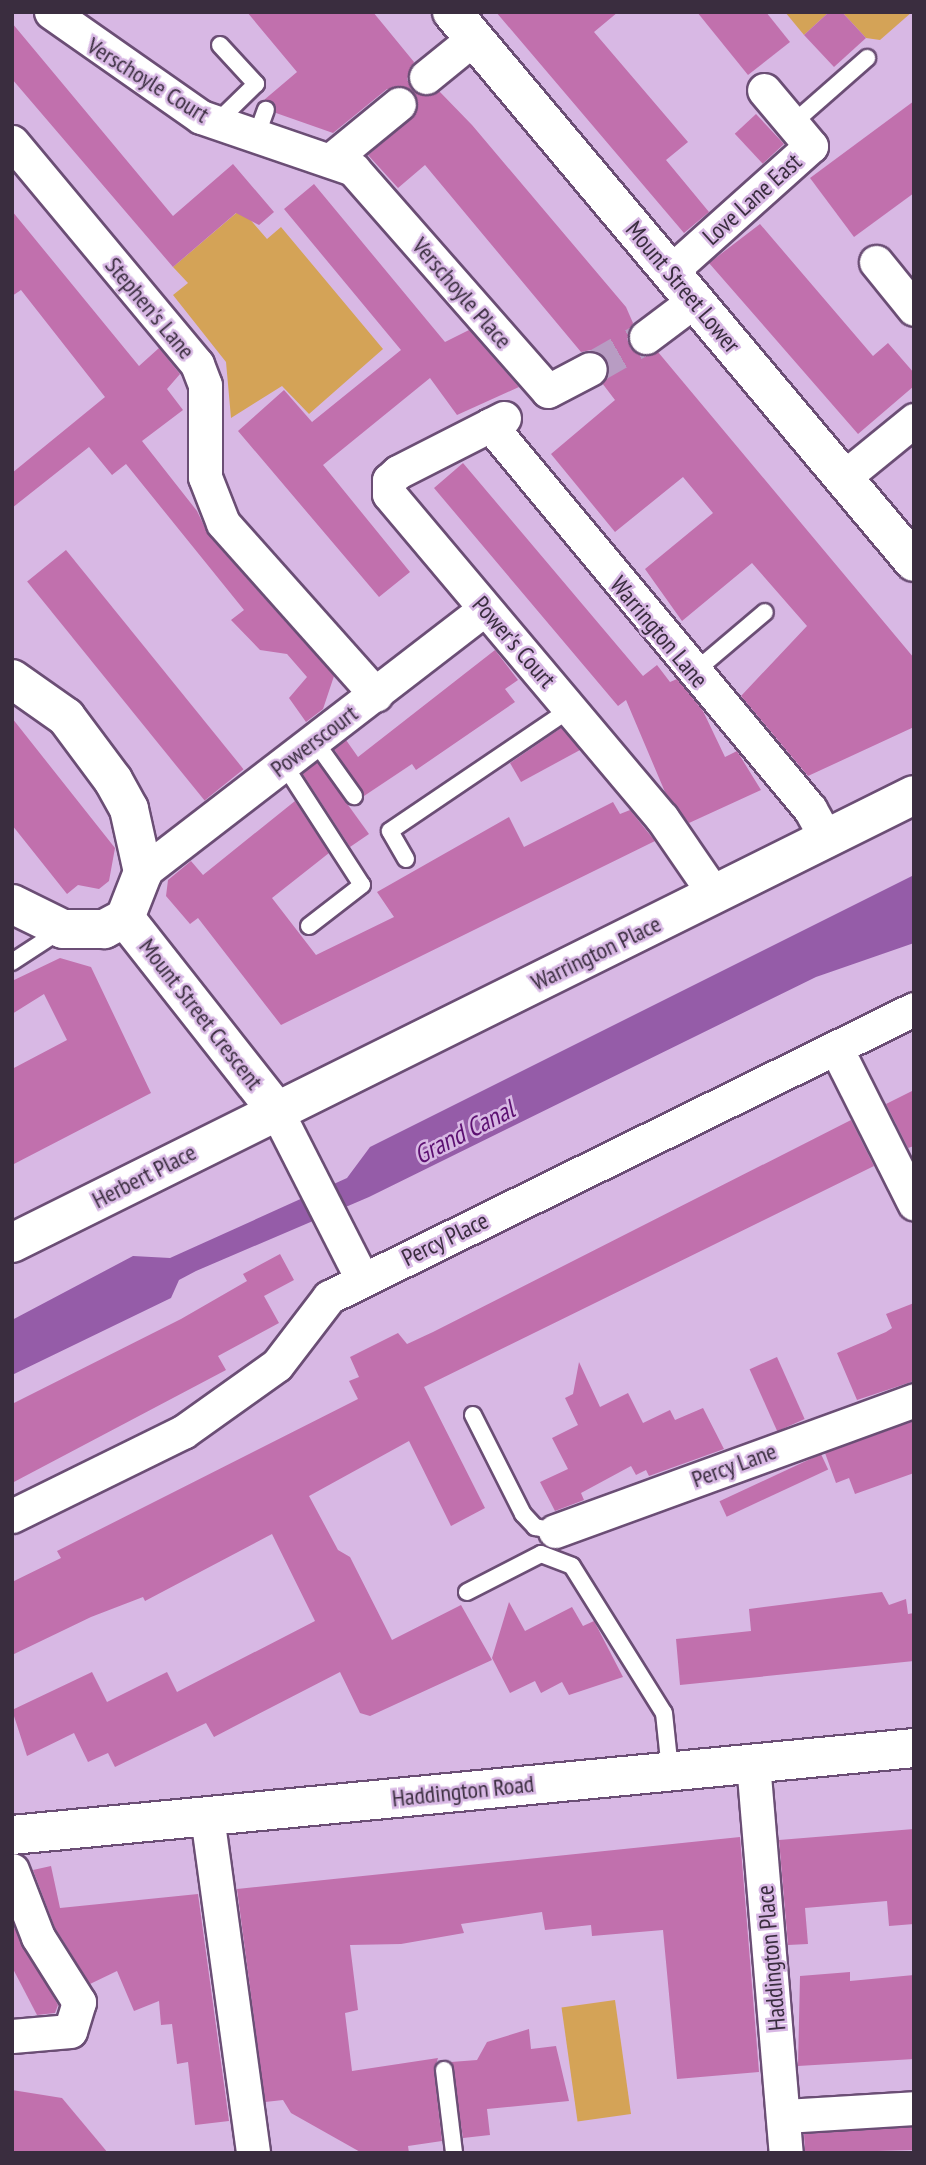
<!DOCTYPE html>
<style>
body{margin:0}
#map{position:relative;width:926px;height:2165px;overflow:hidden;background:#d8b8e4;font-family:"PT Sans Narrow",sans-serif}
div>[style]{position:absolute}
.green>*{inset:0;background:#d4a357;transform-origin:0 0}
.water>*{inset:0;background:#955ca8}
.building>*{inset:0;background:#c170ad;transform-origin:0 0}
.street-tunnel>*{height:33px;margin-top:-16.5px;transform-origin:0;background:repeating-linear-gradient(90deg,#b89cc3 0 33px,transparent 0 50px)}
.roads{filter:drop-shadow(2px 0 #6b4e75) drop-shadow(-2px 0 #6b4e75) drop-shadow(0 2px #6b4e75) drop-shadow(0 -2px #6b4e75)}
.lane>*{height:16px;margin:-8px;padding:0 8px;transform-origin:8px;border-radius:8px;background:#fff}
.street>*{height:33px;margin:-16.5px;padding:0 16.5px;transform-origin:16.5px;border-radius:16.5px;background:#fff}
.secondary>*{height:38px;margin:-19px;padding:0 19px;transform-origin:19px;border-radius:19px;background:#fff}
span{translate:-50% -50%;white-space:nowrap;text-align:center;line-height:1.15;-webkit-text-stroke:5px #d8b8e4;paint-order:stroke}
.street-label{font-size:24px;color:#3a2d3f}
.water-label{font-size:26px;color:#5c1071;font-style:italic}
.frame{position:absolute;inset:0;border:14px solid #3a2d3f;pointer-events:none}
</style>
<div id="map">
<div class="green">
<i style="clip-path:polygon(785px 12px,829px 12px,804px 35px)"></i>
<i style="clip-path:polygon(842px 12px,912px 12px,880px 40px,866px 38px)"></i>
<i style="clip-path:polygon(241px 209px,267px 239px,281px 227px,383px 349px,309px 414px,282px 386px,231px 418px,226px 362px,173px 295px,188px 283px,173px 267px)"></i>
<i style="left:615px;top:2000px;width:115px;height:54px;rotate:82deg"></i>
</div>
<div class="water">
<i style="clip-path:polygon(914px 875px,914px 943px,816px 977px,369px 1197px,196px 1271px,179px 1280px,171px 1298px,12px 1375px,12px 1320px,133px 1256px,170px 1258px,347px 1178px,370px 1147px)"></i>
</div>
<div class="building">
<i style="clip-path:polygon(247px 12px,373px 12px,414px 62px,407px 79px,412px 90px,428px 96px,439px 91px,472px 125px,626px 307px,633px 323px,627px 339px,631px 349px,648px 356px,658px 352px,914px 658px,914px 727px,808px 776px,741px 696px,807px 626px,752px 563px,682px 621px,645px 569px,713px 513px,683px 477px,615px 532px,551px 454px,615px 400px,602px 383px,607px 360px,591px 350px,581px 352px,425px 165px,398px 188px,368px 155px,412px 118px,418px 102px,413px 91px,387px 89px,333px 133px,276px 113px,274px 103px,264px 100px,297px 72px)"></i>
<i style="clip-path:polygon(496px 12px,618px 12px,594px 32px,688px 142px,666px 160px,709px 212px,684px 233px)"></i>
<i style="clip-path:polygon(697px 12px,766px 12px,790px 42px,748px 75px)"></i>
<i style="clip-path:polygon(829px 12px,842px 12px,866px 38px,834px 67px,804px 35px)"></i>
<i style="clip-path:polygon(12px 23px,173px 216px,233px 164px,274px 212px,259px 225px,236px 213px,173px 267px,12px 79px)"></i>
<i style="clip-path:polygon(914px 101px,914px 193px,854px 237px,810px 178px)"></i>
<i style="left:756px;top:114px;width:41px;height:29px;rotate:47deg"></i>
<i style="clip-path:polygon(314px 184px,445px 342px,469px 330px,519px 387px,457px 415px,430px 378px,323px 465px,410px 572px,379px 597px,238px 431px,284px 390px,312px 422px,401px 350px,284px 209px)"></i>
<i style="clip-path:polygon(12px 211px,139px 366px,159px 348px,180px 374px,167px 389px,183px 410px,142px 441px,197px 511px,209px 536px,334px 676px,323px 709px,306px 722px,289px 698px,307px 677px,287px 654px,260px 650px,231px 620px,244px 610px,126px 464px,112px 475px,89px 447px,12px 508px,12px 473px,105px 397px,21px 290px,12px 296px)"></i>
<i style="clip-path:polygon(760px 224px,873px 356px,888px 343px,914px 373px,914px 386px,858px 434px,709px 263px)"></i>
<i style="clip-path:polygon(463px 463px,643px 676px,657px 665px,670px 682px,677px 679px,703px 711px,725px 757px,737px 751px,761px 790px,689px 823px,665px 792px,626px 700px,618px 706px,434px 488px)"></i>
<i style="left:66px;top:550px;width:282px;height:50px;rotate:51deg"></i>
<i style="clip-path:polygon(495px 650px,518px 680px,505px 689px,515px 702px,416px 770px,412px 764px,364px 796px,334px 749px,346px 740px,358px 757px)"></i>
<i style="clip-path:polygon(12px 718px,115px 848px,109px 881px,99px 889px,78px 885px,67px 894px,12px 825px)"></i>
<i style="clip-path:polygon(561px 728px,580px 750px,521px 782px,510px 763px)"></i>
<i style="clip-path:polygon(317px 762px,369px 834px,350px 847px,302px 773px)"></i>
<i style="clip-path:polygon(295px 801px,329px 853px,272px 898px,316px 955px,394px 917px,377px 892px,509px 817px,524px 847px,613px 802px,620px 814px,630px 810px,655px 841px,281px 1025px,198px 918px,190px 924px,166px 896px,168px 880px,191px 861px,203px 875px)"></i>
<i style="clip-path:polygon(60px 958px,91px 967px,151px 1093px,12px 1165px,12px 1069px,67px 1040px,44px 994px,12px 1014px,12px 981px)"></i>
<i style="clip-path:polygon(914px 1090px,914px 1146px,908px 1148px,886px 1104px)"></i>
<i style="clip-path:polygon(851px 1120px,874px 1166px,424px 1387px,485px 1508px,451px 1526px,409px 1441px,309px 1496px,338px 1550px,350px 1557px,392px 1640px,461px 1605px,492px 1660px,370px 1716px,360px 1713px,340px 1672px,214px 1737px,206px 1723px,115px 1767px,108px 1753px,88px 1762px,74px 1733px,27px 1756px,12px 1710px,92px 1672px,107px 1702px,167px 1672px,177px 1692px,315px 1621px,272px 1534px,145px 1601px,143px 1597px,91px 1617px,12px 1655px,12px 1582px,61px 1558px,57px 1551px,358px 1399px,349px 1381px,359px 1377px,350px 1357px,398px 1333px,407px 1344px,433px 1332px)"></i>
<i style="clip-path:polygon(280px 1254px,294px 1280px,264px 1296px,279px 1323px,218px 1356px,226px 1370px,12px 1483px,12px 1404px,181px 1319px,247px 1281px,243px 1274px)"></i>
<i style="clip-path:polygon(914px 1303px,914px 1381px,857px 1400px,837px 1353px,886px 1332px,892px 1328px,886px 1314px)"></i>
<i style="left:777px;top:1357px;width:68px;height:30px;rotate:66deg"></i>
<i style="clip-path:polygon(579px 1362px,600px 1407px,628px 1393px,643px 1423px,670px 1410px,675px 1420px,703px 1408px,724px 1449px,649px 1476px,646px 1470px,636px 1475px,631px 1466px,581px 1493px,584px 1500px,555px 1511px,540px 1482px,568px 1469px,552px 1438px,578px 1425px,565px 1398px,573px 1394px)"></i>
<i style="clip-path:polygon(914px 1421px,914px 1473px,855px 1494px,849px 1478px,836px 1483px,825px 1453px)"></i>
<i style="left:821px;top:1454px;width:17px;height:112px;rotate:65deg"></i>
<i style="clip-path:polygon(882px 1592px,889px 1605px,906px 1599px,908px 1614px,914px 1613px,914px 1661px,680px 1685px,676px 1639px,751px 1631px,749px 1609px)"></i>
<i style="clip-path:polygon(509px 1602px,525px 1631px,572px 1607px,583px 1626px,594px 1621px,623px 1677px,569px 1695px,562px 1682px,541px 1693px,535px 1681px,510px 1693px,492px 1658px)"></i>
<i style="clip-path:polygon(914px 1829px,914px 1924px,889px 1926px,887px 1901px,805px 1908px,808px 1944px,788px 1945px,779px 1840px)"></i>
<i style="clip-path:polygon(740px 1837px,759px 2072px,677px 2079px,663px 1930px,592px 1936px,591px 1925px,545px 1930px,542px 1912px,461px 1924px,464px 1933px,401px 1944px,350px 1945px,358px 2010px,345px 2013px,352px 2071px,438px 2058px,434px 2071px,442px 2141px,408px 2146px,409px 2153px,362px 2153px,291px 2113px,283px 2100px,265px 2102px,237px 1889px)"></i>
<i style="clip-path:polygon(51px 1866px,60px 1908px,198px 1894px,229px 2121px,195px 2125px,188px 2062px,177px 2064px,172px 2024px,161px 2025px,159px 2001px,134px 2011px,117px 1971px,90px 1984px,55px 1928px,33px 1870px)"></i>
<i style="clip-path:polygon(12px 1924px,58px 2005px,55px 2013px,37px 2015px,12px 1967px)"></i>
<i style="clip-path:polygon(850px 1972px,850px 1981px,914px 1975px,914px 2059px,798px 2066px,800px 1976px)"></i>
<i style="clip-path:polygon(529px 2029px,531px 2049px,556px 2046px,569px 2101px,487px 2109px,490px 2135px,463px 2138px,451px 2062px,477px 2060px,487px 2042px)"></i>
<i style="clip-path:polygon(12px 2090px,62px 2098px,108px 2153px,12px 2153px)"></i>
<i style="clip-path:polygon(914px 2127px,914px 2150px,805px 2153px,804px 2134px)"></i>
</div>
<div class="street-tunnel">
<i style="left:590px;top:369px;width:64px;rotate:-29.7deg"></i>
</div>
<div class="roads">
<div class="lane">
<i style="left:216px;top:123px;width:56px;rotate:-44.3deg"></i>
<i style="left:256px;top:84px;width:53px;rotate:-132.7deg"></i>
<i style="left:792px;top:124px;width:100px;rotate:-41.3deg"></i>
<i style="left:256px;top:137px;width:29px;rotate:-70deg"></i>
<i style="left:693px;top:673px;width:94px;rotate:-40.3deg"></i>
<i style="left:314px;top:740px;width:69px;rotate:54.5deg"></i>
<i style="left:283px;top:763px;width:145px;rotate:57.1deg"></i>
<i style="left:362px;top:885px;width:67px;rotate:142.3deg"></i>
<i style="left:406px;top:859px;width:32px;rotate:-120deg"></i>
<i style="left:390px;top:831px;width:220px;rotate:-34.1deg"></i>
<i style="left:12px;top:962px;width:59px;rotate:-33.1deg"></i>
<i style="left:473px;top:1415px;width:111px;rotate:63.2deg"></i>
<i style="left:523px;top:1514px;width:18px;rotate:47deg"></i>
<i style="left:535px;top:1527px;width:20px;rotate:11deg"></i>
<i style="left:467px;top:1592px;width:83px;rotate:-27.2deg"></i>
<i style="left:541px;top:1554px;width:33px;rotate:21deg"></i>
<i style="left:572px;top:1566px;width:173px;rotate:58deg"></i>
<i style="left:664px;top:1713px;width:57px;rotate:84deg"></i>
<i style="left:444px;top:2070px;width:84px;rotate:83.1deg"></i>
</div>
<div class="street">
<i style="left:51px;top:12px;width:183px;rotate:35deg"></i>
<i style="left:201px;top:117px;width:161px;rotate:18.9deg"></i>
<i style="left:353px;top:169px;width:295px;rotate:48.7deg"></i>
<i style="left:548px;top:391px;width:47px;rotate:-27.6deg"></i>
<i style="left:426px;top:77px;width:62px;rotate:-39.1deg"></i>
<i style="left:12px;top:142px;width:289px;rotate:50.2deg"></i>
<i style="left:197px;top:364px;width:22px;rotate:69deg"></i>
<i style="left:205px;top:385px;width:92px;rotate:90deg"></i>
<i style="left:205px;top:477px;width:49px;rotate:68.6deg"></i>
<i style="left:223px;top:523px;width:230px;rotate:48.3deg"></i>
<i style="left:333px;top:158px;width:85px;rotate:-39.3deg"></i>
<i style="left:876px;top:262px;width:60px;rotate:51deg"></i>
<i style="left:670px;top:272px;width:189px;rotate:-41.8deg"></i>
<i style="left:811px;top:146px;width:73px;rotate:-130deg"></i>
<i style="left:646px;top:337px;width:60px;rotate:-36.9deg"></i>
<i style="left:504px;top:418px;width:119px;rotate:153deg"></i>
<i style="left:398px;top:472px;width:12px;rotate:138deg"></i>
<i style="left:389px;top:480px;width:14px;rotate:90deg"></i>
<i style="left:389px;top:494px;width:424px;rotate:49.9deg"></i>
<i style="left:662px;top:818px;width:93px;rotate:55.5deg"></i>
<i style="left:490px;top:425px;width:500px;rotate:50.2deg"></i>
<i style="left:810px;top:809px;width:35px;rotate:61deg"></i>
<i style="left:843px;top:478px;width:92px;rotate:-39.2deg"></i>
<i style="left:143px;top:872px;width:431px;rotate:-37.6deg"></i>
<i style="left:836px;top:1048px;width:174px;rotate:63.3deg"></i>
<i style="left:276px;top:1110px;width:190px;rotate:63deg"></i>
<i style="left:12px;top:1516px;width:191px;rotate:-26.2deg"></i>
<i style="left:183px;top:1432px;width:115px;rotate:-35.5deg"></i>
<i style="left:277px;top:1365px;width:86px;rotate:-52.6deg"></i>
<i style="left:329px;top:1297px;width:652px;rotate:-26.21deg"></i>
<i style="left:555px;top:1531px;width:382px;rotate:-20deg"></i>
<i style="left:753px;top:1763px;width:391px;rotate:85.2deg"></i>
<i style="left:207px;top:1816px;width:340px;rotate:82.2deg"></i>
<i style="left:12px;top:1870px;width:72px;rotate:68.8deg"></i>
<i style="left:38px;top:1937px;width:77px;rotate:57.8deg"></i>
<i style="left:79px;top:2002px;width:30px;rotate:107deg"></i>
<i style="left:70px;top:2031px;width:58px;rotate:175.1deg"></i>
<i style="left:785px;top:2116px;width:129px;rotate:-3.5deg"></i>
</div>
<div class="secondary">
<i style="left:452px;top:12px;width:718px;rotate:49.97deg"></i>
<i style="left:12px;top:679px;width:66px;rotate:35.1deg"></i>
<i style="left:66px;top:717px;width:79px;rotate:53.3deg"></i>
<i style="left:113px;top:780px;width:33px;rotate:61deg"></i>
<i style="left:129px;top:809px;width:65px;rotate:77.5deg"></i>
<i style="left:143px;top:872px;width:49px;rotate:111.4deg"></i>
<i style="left:125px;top:918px;width:24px;rotate:152deg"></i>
<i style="left:104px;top:929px;width:41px;rotate:180deg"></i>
<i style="left:63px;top:929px;width:57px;rotate:-153.9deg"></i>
<i style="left:125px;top:918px;width:244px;rotate:51.8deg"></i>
<i style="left:12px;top:1243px;width:1007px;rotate:-26.41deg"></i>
<i style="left:12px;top:1835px;width:906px;rotate:-5.51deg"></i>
</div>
</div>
<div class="street-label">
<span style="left:148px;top:80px;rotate:32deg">Verschoyle Court</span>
<span style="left:752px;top:199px;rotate:-42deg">Love Lane East</span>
<span style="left:683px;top:287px;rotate:50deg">Mount Street Lower</span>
<span style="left:462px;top:293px;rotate:49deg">Verschoyle Place</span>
<span style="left:150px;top:308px;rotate:50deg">Stephen's Lane</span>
<span style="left:659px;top:632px;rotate:50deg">Warrington Lane</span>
<span style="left:514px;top:642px;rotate:49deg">Power's Court</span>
<span style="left:314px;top:741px;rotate:-37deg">Powerscourt</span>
<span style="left:596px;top:953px;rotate:-26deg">Warrington Place</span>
<span style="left:201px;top:1014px;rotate:52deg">Mount Street Crescent</span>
<span style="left:144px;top:1176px;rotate:-27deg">Herbert Place</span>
<span style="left:445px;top:1239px;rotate:-26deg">Percy Place</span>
<span style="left:734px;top:1465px;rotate:-20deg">Percy Lane</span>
<span style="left:463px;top:1791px;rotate:-6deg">Haddington Road</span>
<span style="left:771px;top:1958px;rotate:-95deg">Haddington Place</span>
</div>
<div class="water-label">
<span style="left:464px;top:1132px;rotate:-27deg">Grand Canal</span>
</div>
<div class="frame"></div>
</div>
